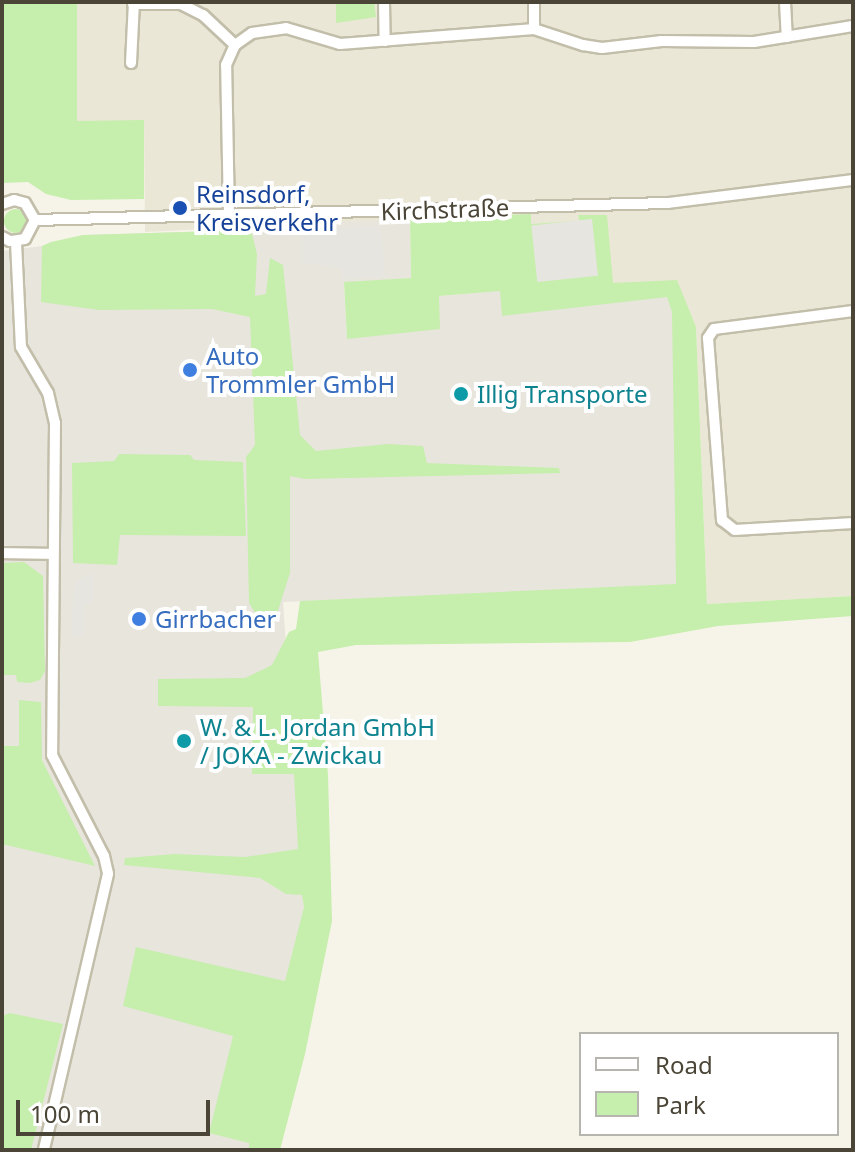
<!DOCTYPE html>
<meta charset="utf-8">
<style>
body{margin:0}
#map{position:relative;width:855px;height:1152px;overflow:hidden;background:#f6f4e8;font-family:"Noto Sans",sans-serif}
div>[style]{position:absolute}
.residential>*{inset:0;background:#eae7d6}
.industrial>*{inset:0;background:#e8e5dd}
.green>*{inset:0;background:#c6eead}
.round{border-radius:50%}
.parking>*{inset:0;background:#e7e5e0;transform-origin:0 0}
.roads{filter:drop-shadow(2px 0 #c2beaa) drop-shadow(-2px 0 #c2beaa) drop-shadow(0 2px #c2beaa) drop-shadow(0 -2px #c2beaa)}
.minor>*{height:10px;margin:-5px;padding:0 5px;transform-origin:5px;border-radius:5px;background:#fff}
.dots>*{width:22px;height:22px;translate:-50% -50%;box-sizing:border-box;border:4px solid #fff;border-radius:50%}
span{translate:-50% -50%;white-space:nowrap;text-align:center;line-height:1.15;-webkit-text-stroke:8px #fff;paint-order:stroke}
.transit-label{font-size:24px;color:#164399}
.left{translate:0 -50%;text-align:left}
.street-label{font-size:24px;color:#4a4536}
.shop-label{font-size:24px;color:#366cbe}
.culture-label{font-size:24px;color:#0d838f}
.frame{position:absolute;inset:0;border:4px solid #4a4536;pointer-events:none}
.legend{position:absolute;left:579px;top:1032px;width:260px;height:104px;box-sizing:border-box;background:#fff;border:2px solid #b7b5af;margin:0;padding:10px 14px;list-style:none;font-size:24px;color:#4a4536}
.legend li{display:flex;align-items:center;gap:16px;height:40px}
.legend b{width:40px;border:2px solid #b7b5af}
.scale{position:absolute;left:16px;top:1100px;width:194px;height:36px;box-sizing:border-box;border:4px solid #4a4536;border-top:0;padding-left:10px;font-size:24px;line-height:28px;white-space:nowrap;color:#4a4536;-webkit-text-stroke:6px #fff;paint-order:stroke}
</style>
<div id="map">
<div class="residential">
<i style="clip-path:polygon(77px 2px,853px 2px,853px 596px,707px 604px,696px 327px,677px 281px,605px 284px,410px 219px,145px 232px,144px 121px,77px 121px)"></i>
</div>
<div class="industrial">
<i style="clip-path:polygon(410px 219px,411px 278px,344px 283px,347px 339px,439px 296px,601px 282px,601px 293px,676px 286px,681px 585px,283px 602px,304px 907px,249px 1150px,2px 1150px,2px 251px,42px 246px,83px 235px,251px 230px,266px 225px)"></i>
</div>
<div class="green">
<i style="clip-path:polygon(2px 2px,77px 2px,77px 121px,144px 120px,144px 199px,71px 200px,46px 194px,28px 182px,2px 183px)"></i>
<i style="clip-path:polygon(336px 2px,374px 2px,376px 17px,336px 23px)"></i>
<i class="round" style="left:4px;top:209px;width:24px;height:24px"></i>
<i style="clip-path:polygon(531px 214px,531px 224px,592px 220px,579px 220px,578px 215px,607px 215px,613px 283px,677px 280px,696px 327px,707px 604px,853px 596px,853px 616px,718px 626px,630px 642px,356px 645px,318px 652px,328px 775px,332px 921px,305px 1054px,280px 1150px,249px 1150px,249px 1143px,209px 1133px,233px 1036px,123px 1006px,136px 947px,285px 981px,304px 907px,302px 895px,286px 894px,260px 878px,124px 865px,125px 858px,175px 854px,245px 857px,298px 849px,294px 774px,252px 774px,253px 707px,158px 706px,158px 679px,245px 678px,272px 665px,289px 632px,296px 629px,300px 601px,676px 584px,672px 312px,667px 297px,502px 316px,500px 291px,439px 296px,440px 329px,347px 339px,344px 282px,411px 278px,410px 219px)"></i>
<i style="clip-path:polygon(251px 230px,257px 254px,255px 296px,266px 294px,270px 258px,283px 265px,300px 435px,316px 451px,388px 444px,423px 446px,427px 463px,559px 468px,560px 473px,305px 479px,290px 476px,290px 573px,273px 626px,258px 617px,249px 603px,246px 457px,255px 445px,250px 317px,212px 309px,99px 310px,41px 302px,42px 246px,51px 242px,83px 235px)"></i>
<i style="clip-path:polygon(119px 454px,190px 455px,194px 460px,243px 462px,246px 536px,120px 535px,117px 565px,73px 563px,72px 463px,114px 461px)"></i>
<i style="clip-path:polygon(24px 562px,43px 576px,45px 671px,40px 680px,30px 683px,17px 682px,16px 675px,2px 675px,2px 563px)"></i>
<i style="clip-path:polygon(19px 700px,41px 702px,42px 760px,95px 866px,2px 844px,2px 746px,19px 746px)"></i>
<i style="clip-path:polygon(10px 1013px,63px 1024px,31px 1150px,2px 1150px,2px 1016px)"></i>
</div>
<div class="parking">
<i style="left:592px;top:219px;width:57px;height:61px;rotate:84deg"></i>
<i style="clip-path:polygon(381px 226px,385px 277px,343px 279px,341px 268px,301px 262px,301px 229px)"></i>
<i style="clip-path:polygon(94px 571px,94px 602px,84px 606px,84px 637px,72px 636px,74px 583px)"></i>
</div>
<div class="roads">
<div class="minor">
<i style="left:384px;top:2px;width:39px;rotate:89deg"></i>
<i style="left:534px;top:2px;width:27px;rotate:90deg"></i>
<i style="left:785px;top:2px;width:35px;rotate:87deg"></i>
<i style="left:133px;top:4px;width:48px"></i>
<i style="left:181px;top:4px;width:25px;rotate:27deg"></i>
<i style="left:203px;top:15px;width:44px;rotate:43.2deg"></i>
<i style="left:131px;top:63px;width:61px;rotate:-87.2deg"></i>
<i style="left:2px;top:204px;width:13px;rotate:-18deg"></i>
<i style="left:14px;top:200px;width:11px;rotate:15deg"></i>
<i style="left:25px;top:203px;width:20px;rotate:60deg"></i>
<i style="left:35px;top:220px;width:21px;rotate:118deg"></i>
<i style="left:25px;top:239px;width:15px;rotate:172deg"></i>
<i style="left:10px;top:241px;width:9px;rotate:-153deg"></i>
<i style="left:229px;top:215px;width:150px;rotate:-91.1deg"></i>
<i style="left:226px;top:65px;width:22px;rotate:-66deg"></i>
<i style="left:235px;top:45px;width:21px;rotate:-35deg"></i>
<i style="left:252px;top:33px;width:34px;rotate:-8deg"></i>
<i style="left:286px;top:28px;width:56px;rotate:16.5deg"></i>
<i style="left:340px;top:44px;width:195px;rotate:-4.4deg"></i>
<i style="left:534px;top:29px;width:52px;rotate:18.1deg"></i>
<i style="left:583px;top:45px;width:19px;rotate:9deg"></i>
<i style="left:602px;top:48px;width:60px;rotate:-6.7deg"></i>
<i style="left:662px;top:41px;width:92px;rotate:0.6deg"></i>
<i style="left:754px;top:42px;width:100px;rotate:-9.2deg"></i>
<i style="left:35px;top:220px;width:633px;rotate:-1.54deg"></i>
<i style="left:668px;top:203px;width:186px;rotate:-7.1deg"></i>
<i style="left:16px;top:242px;width:105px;rotate:87.3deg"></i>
<i style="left:21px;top:347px;width:53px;rotate:59.6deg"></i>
<i style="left:48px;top:393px;width:31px;rotate:77deg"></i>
<i style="left:55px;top:423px;width:332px;rotate:90.5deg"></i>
<i style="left:52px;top:755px;width:114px;rotate:62.8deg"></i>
<i style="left:104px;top:856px;width:18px;rotate:77deg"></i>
<i style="left:108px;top:874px;width:283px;rotate:103.1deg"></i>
<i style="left:853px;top:311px;width:140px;rotate:172.6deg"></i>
<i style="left:714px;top:329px;width:11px;rotate:124deg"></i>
<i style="left:708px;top:338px;width:183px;rotate:85.6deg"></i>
<i style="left:722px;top:520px;width:16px;rotate:38deg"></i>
<i style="left:735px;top:530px;width:118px;rotate:-3.4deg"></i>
<i style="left:2px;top:553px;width:51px;rotate:1.1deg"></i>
</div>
</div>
<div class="dots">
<i style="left:180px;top:208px;background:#1a4fb4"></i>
<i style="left:190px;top:370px;background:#3f7fe0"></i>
<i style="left:461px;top:394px;background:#0f9aa8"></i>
<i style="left:139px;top:619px;background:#3f7fe0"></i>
<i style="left:184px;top:741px;background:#0f9aa8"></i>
</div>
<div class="transit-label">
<span class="left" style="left:196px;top:208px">Reinsdorf,<br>Kreisverkehr</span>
</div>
<div class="street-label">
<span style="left:445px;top:209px;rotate:-2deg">Kirchstraße</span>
</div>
<div class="shop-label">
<span class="left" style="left:206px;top:370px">Auto<br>Trommler GmbH</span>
<span class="left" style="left:155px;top:619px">Girrbacher</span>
</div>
<div class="culture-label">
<span class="left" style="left:477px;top:394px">Illig Transporte</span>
<span class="left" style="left:200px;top:741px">W. &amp; L. Jordan GmbH<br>/ JOKA - Zwickau</span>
</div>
<div class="frame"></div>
<ul class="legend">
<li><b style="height:10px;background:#fff"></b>Road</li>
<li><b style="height:22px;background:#c6eead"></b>Park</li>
</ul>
<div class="scale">100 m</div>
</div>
